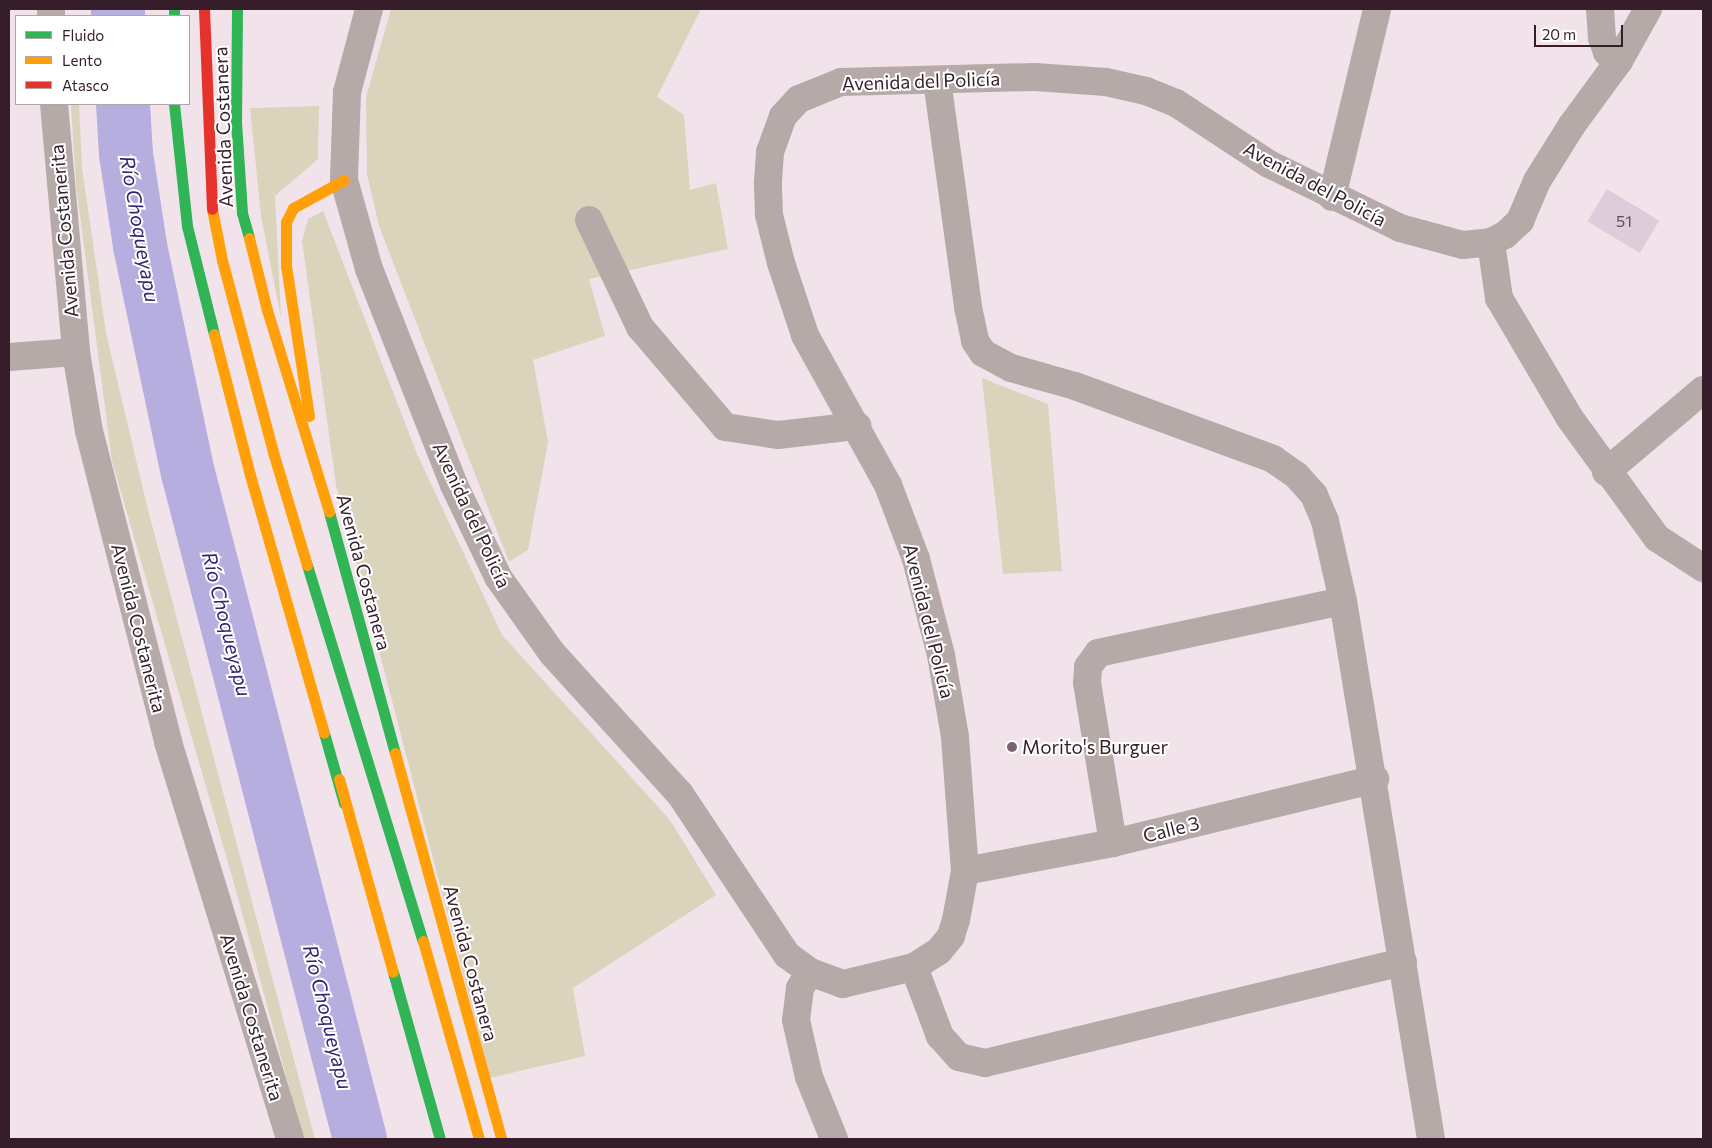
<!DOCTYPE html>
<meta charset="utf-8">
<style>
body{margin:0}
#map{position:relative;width:1712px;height:1148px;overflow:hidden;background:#f2e3ea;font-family:Commissioner,sans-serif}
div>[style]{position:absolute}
.green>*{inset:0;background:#dad4bd}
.river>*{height:54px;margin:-27px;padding:0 27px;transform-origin:27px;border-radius:27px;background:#b6aedf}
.building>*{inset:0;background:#dfccda;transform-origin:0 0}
.street>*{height:28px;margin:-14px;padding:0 14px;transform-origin:14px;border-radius:14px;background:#b6aaa9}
.fast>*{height:11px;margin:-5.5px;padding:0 5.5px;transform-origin:5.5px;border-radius:5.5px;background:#30b455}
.slow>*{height:11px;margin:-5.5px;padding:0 5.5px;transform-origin:5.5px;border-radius:5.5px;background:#ff9f0a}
.jam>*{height:11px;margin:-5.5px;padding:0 5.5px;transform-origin:5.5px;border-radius:5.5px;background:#e5322d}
.dots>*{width:14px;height:14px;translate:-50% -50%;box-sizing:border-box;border:2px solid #fff;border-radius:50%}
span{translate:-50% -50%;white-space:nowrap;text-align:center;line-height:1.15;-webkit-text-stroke:4px #fff;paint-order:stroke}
.number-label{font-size:16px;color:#604a57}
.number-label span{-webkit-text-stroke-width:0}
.street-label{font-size:19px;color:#351d2a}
.poi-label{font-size:19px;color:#351d2a}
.left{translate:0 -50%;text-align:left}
.water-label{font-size:20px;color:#352472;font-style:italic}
.frame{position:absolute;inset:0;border:10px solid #351d2a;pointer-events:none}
.legend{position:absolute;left:15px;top:15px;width:175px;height:90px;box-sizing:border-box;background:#fff;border:1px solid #aea5aa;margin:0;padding:6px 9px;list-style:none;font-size:15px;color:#351d2a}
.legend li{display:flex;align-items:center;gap:10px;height:25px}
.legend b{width:25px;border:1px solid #aea5aa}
.scale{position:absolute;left:1534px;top:25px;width:89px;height:22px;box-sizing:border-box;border:2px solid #351d2a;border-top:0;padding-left:6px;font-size:15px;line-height:18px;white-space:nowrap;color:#351d2a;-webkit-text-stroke:4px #fff;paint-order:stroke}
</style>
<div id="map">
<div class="green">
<i style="clip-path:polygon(391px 9px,701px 9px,657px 97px,684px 115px,690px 190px,716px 183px,728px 249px,589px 279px,605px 336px,533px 360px,548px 442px,528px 550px,509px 562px,379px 226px,367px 174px,366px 97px)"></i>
<i style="clip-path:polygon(71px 104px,79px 104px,82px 168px,106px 333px,147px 506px,315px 1139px,303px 1139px,237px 894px,112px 461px,76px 185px)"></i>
<i style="clip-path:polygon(319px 106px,318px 159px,275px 196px,281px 318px,261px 216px,250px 108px)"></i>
<i style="clip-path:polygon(323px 211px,417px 454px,502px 635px,670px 820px,716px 895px,573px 988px,585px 1056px,490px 1078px,336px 485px,302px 241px,308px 219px)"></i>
<i style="clip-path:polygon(982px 378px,1048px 404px,1062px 571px,1003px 574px)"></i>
</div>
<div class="river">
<i style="left:118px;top:9px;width:7px;rotate:90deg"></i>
<i style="left:123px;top:104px;width:50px;rotate:86.6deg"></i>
<i style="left:126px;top:154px;width:93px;rotate:81.3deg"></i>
<i style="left:140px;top:246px;width:232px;rotate:78.1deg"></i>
<i style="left:188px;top:473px;width:688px;rotate:75.52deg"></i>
</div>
<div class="building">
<i style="left:1607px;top:189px;width:61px;height:38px;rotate:31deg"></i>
</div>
<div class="street">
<i style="left:51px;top:9px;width:7px;rotate:90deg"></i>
<i style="left:369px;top:9px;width:86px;rotate:104.8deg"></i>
<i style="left:347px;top:92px;width:88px;rotate:92deg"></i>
<i style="left:344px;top:180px;width:92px;rotate:74.3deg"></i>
<i style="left:369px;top:269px;width:232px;rotate:68.5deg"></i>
<i style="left:454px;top:485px;width:102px;rotate:64.4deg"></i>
<i style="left:498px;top:577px;width:93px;rotate:54.6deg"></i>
<i style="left:552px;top:653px;width:190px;rotate:47.8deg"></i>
<i style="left:680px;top:794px;width:193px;rotate:56.4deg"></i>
<i style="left:787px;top:955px;width:29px;rotate:36deg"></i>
<i style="left:810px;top:972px;width:35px;rotate:20deg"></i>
<i style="left:843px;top:984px;width:73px;rotate:-13.5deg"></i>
<i style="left:914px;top:967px;width:30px;rotate:-33deg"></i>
<i style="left:939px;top:951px;width:19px;rotate:-51deg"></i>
<i style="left:951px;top:936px;width:17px;rotate:-73deg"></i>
<i style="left:956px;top:920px;width:50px;rotate:-79.6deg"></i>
<i style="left:965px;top:871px;width:134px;rotate:-94.3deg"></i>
<i style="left:955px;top:737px;width:83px;rotate:-99.7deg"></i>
<i style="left:941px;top:655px;width:99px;rotate:-104.6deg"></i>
<i style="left:916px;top:559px;width:79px;rotate:-110.7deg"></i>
<i style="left:888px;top:485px;width:171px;rotate:-119deg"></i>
<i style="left:805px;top:335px;width:76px;rotate:-108.4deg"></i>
<i style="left:781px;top:263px;width:49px;rotate:-104deg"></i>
<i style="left:769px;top:215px;width:34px;rotate:-92deg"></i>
<i style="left:768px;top:181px;width:29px;rotate:-86deg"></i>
<i style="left:770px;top:152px;width:38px;rotate:-70deg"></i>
<i style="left:783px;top:116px;width:23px;rotate:-47deg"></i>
<i style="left:799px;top:99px;width:45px;rotate:-22deg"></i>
<i style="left:841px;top:82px;width:194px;rotate:-1.5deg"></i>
<i style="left:1035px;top:77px;width:71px;rotate:4deg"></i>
<i style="left:1106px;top:82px;width:41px;rotate:12.7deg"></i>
<i style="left:1146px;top:91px;width:32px;rotate:22deg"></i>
<i style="left:1176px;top:103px;width:111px;rotate:33.3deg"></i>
<i style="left:1269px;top:164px;width:146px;rotate:26deg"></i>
<i style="left:1400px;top:228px;width:65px;rotate:15.1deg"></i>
<i style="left:1463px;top:245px;width:28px;rotate:-6deg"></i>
<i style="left:1491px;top:242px;width:16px;rotate:-27deg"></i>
<i style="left:1505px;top:235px;width:21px;rotate:-43deg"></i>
<i style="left:1520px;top:221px;width:43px;rotate:-67deg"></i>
<i style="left:1537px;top:181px;width:66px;rotate:-58deg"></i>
<i style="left:1572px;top:125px;width:79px;rotate:-53.7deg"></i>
<i style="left:1619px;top:61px;width:60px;rotate:-60.9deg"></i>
<i style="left:1600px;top:9px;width:29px;rotate:86deg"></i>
<i style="left:1602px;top:38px;width:15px;rotate:70deg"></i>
<i style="left:1607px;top:52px;width:15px;rotate:37deg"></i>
<i style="left:937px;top:80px;width:229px;rotate:82.2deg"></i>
<i style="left:968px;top:307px;width:35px;rotate:78deg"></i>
<i style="left:975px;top:341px;width:14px;rotate:56deg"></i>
<i style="left:983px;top:353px;width:32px;rotate:28deg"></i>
<i style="left:1011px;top:368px;width:66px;rotate:15.7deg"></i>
<i style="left:1075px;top:386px;width:211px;rotate:20.2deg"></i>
<i style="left:1273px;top:459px;width:29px;rotate:35deg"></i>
<i style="left:1297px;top:476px;width:25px;rotate:48deg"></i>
<i style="left:1314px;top:495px;width:28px;rotate:67deg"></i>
<i style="left:1325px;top:521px;width:82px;rotate:77.3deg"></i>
<i style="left:1343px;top:601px;width:545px;rotate:80.71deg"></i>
<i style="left:54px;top:104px;width:249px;rotate:84.9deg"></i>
<i style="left:76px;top:352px;width:80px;rotate:80.7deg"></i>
<i style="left:89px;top:431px;width:321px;rotate:75.7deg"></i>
<i style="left:168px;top:742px;width:415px;rotate:72.9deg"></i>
<i style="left:1332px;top:197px;width:193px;rotate:-76.5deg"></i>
<i style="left:589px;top:220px;width:119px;rotate:64.5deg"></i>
<i style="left:640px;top:327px;width:131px;rotate:49.6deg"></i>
<i style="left:725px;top:427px;width:54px;rotate:8.6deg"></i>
<i style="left:778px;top:435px;width:80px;rotate:-6.5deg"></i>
<i style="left:1491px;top:242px;width:57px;rotate:81.9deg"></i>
<i style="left:1499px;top:298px;width:138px;rotate:59.5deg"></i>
<i style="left:1569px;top:417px;width:150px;rotate:54deg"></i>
<i style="left:1657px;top:538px;width:55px;rotate:33.1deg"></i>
<i style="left:9px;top:357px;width:67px;rotate:-4.3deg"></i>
<i style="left:1606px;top:472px;width:127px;rotate:-40.2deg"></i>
<i style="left:1113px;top:843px;width:162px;rotate:-99.2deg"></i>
<i style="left:1087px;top:683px;width:16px;rotate:-86deg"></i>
<i style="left:1088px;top:667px;width:17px;rotate:-54deg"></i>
<i style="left:1098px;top:653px;width:250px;rotate:-12deg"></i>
<i style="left:965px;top:871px;width:151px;rotate:-10.7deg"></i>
<i style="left:1113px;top:843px;width:270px;rotate:-13.7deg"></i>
<i style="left:914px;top:967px;width:74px;rotate:69.4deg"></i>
<i style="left:940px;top:1036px;width:28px;rotate:48deg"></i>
<i style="left:959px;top:1057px;width:27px;rotate:13deg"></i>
<i style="left:985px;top:1063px;width:430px;rotate:-13.6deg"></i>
<i style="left:810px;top:972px;width:19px;rotate:122deg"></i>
<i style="left:800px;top:988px;width:32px;rotate:97deg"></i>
<i style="left:796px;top:1020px;width:58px;rotate:77.2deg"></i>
<i style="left:809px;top:1077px;width:67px;rotate:68deg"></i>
</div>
<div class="fast">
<i style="left:174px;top:9px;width:7px;rotate:90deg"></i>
<i style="left:237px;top:9px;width:113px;rotate:90.5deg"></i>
<i style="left:236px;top:122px;width:91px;rotate:86.2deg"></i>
<i style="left:242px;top:213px;width:26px;rotate:74deg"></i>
<i style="left:174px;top:104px;width:123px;rotate:83.9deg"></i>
<i style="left:187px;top:226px;width:111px;rotate:76deg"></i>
<i style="left:329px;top:512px;width:250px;rotate:74.7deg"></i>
<i style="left:307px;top:565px;width:393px;rotate:72.9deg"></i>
<i style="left:324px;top:733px;width:73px;rotate:74.1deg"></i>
<i style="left:393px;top:972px;width:173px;rotate:74.3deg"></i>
</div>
<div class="slow">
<i style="left:212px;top:209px;width:52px;rotate:78.9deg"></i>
<i style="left:222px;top:260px;width:199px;rotate:75.1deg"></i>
<i style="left:273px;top:452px;width:118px;rotate:73.3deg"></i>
<i style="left:249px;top:238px;width:74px;rotate:76deg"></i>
<i style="left:267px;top:310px;width:211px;rotate:72.9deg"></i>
<i style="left:214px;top:334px;width:146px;rotate:75.7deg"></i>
<i style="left:250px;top:475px;width:268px;rotate:74deg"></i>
<i style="left:309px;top:416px;width:152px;rotate:-98.7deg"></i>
<i style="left:286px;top:266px;width:44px;rotate:-90deg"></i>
<i style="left:286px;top:222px;width:16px;rotate:-63deg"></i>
<i style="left:293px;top:208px;width:58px;rotate:-28.8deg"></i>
<i style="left:395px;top:753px;width:400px;rotate:74.6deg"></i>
<i style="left:339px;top:779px;width:200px;rotate:74.4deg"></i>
<i style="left:423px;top:941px;width:206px;rotate:74.2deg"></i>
</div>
<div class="jam">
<i style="left:204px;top:9px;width:200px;rotate:87.7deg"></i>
</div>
<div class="dots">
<i style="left:1012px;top:747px;background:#77626d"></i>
</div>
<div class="number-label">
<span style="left:1624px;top:221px">51</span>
</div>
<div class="street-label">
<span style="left:921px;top:81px;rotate:-2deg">Avenida del Policía</span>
<span style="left:223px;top:127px;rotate:-92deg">Avenida Costanera</span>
<span style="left:1315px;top:184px;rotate:28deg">Avenida del Policía</span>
<span style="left:64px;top:231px;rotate:-95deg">Avenida Costanerita</span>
<span style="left:472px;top:515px;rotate:65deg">Avenida del Policía</span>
<span style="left:364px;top:572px;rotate:75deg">Avenida Costanera</span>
<span style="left:929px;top:621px;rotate:76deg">Avenida del Policía</span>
<span style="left:139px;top:628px;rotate:76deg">Avenida Costanerita</span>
<span style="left:1171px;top:829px;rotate:-14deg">Calle 3</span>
<span style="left:471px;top:963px;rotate:75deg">Avenida Costanera</span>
<span style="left:252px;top:1017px;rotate:73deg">Avenida Costanerita</span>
</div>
<div class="poi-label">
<span class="left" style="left:1022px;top:747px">Morito's Burguer</span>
</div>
<div class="water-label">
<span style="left:140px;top:229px;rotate:80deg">Río Choqueyapu</span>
<span style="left:227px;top:624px;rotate:76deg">Río Choqueyapu</span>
<span style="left:328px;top:1017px;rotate:76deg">Río Choqueyapu</span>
</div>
<div class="frame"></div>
<ul class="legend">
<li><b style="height:6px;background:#30b455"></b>Fluido</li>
<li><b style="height:6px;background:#ff9f0a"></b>Lento</li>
<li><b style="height:6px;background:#e5322d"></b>Atasco</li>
</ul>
<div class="scale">20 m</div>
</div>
